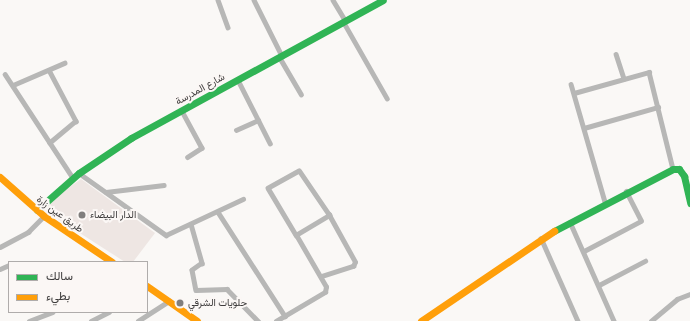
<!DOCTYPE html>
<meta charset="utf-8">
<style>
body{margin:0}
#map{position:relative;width:690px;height:321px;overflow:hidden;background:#faf8f6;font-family:Figtree,Vazirmatn,sans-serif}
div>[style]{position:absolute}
.built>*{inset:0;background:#eee6e3}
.street>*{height:4.5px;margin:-2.25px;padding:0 2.25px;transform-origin:2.25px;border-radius:2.25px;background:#b7b7b6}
.fast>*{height:7px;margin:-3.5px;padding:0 3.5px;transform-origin:3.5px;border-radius:3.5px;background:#30b455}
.slow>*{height:7px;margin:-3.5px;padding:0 3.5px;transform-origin:3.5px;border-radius:3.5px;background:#ff9f0a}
.dots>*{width:11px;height:11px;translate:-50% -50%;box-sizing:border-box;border:2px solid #fbf7f5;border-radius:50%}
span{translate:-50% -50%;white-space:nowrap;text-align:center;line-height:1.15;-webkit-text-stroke:4px #fbf7f5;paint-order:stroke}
.street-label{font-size:10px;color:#3e3c3c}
.poi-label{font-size:10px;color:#3e3c3c}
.left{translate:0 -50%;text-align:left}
.legend{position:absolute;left:8px;top:261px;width:140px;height:52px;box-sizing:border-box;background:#fbf7f5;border:1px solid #afacab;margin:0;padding:5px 7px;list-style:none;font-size:12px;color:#3e3c3c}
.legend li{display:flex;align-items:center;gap:8px;height:20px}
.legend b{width:20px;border:1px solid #afacab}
</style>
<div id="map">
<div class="built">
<i style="clip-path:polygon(81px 179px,155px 233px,133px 262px,125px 262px,47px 212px,47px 203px)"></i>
</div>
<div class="street">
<i style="left:218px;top:0;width:29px;rotate:70deg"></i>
<i style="left:254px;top:0;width:63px;rotate:63.4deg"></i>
<i style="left:333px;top:0;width:23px;rotate:59deg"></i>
<i style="left:343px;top:21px;width:89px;rotate:60.3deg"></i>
<i style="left:616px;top:54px;width:26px;rotate:72deg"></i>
<i style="left:280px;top:58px;width:42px;rotate:59.7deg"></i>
<i style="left:49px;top:70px;width:58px;rotate:62.1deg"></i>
<i style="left:76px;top:121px;width:34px;rotate:140deg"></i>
<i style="left:5px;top:74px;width:124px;rotate:56.8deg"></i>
<i style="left:238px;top:80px;width:71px;rotate:63.1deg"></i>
<i style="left:571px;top:84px;width:123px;rotate:73.9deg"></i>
<i style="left:13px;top:85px;width:56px;rotate:-23.3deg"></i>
<i style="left:574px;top:93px;width:78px;rotate:-15.6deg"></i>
<i style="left:649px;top:72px;width:100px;rotate:76.1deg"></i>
<i style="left:182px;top:111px;width:42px;rotate:61.6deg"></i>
<i style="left:202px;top:148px;width:17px;rotate:147deg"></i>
<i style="left:584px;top:128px;width:77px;rotate:-15.8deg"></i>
<i style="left:236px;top:130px;width:24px;rotate:-24deg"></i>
<i style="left:79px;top:173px;width:107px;rotate:35.5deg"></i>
<i style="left:166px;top:235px;width:85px;rotate:-25.1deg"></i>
<i style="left:106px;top:192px;width:58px;rotate:-6.9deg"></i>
<i style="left:218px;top:212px;width:124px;rotate:57.2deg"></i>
<i style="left:570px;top:222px;width:108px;rotate:66deg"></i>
<i style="left:191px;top:224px;width:41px;rotate:74.2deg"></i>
<i style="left:202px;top:263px;width:12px;rotate:145deg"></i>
<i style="left:192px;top:270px;width:20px;rotate:79deg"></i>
<i style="left:196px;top:290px;width:31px;rotate:-2deg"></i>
<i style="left:227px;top:289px;width:45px;rotate:45.9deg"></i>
<i style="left:541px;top:238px;width:91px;rotate:66deg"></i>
<i style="left:0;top:247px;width:32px;rotate:-28deg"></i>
<i style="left:28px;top:232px;width:23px;rotate:-45deg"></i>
<i style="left:584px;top:251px;width:64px;rotate:-27.8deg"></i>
<i style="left:641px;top:221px;width:33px;rotate:-117deg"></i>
<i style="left:0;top:269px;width:10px;rotate:-24deg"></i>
<i style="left:322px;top:276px;width:33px;rotate:-18deg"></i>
<i style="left:353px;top:266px;width:4px;rotate:-63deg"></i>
<i style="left:355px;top:262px;width:54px;rotate:-119deg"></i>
<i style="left:329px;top:215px;width:53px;rotate:-124.3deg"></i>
<i style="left:299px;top:171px;width:35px;rotate:151deg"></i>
<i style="left:268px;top:188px;width:55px;rotate:59.2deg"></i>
<i style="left:296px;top:235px;width:39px;rotate:-31deg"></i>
<i style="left:599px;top:285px;width:52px;rotate:-27.6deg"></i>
<i style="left:29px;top:321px;width:25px;rotate:-21deg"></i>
<i style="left:91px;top:321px;width:20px;rotate:-27deg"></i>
<i style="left:138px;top:321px;width:37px;rotate:-33deg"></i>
<i style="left:276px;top:321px;width:57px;rotate:-30.6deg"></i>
<i style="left:325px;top:292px;width:5px;rotate:-79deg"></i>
<i style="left:326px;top:287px;width:60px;rotate:-120deg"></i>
<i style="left:651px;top:321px;width:34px;rotate:-40deg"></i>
<i style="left:677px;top:299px;width:14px;rotate:-21deg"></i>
</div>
<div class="fast">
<i style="left:37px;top:210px;width:56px;rotate:-41.4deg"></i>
<i style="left:79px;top:173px;width:63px;rotate:-33.9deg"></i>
<i style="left:131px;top:138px;width:287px;rotate:-28.7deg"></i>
<i style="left:554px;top:231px;width:134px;rotate:-27.5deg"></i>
<i style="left:673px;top:169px;width:6px"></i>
<i style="left:679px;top:169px;width:9px;rotate:54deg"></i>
<i style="left:684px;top:176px;width:28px;rotate:77deg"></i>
</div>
<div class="slow">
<i style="left:0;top:177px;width:59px;rotate:41.6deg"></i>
<i style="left:44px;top:216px;width:82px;rotate:34.1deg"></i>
<i style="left:147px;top:286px;width:61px;rotate:35deg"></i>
<i style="left:421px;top:321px;width:161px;rotate:-34.1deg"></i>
</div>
<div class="dots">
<i style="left:82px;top:215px;background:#807e7d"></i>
<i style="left:180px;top:303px;background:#807e7d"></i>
</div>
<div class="street-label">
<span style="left:200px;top:89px;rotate:-29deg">شارع المدرسة</span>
<span style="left:60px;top:214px;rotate:36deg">طريق عين زارة</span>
</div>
<div class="poi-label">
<span class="left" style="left:90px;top:215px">الدار البيضاء</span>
<span class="left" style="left:188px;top:303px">حلويات الشرقي</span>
</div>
<ul class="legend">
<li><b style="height:5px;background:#30b455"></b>سالك</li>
<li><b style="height:5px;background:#ff9f0a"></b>بطيء</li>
</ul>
</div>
